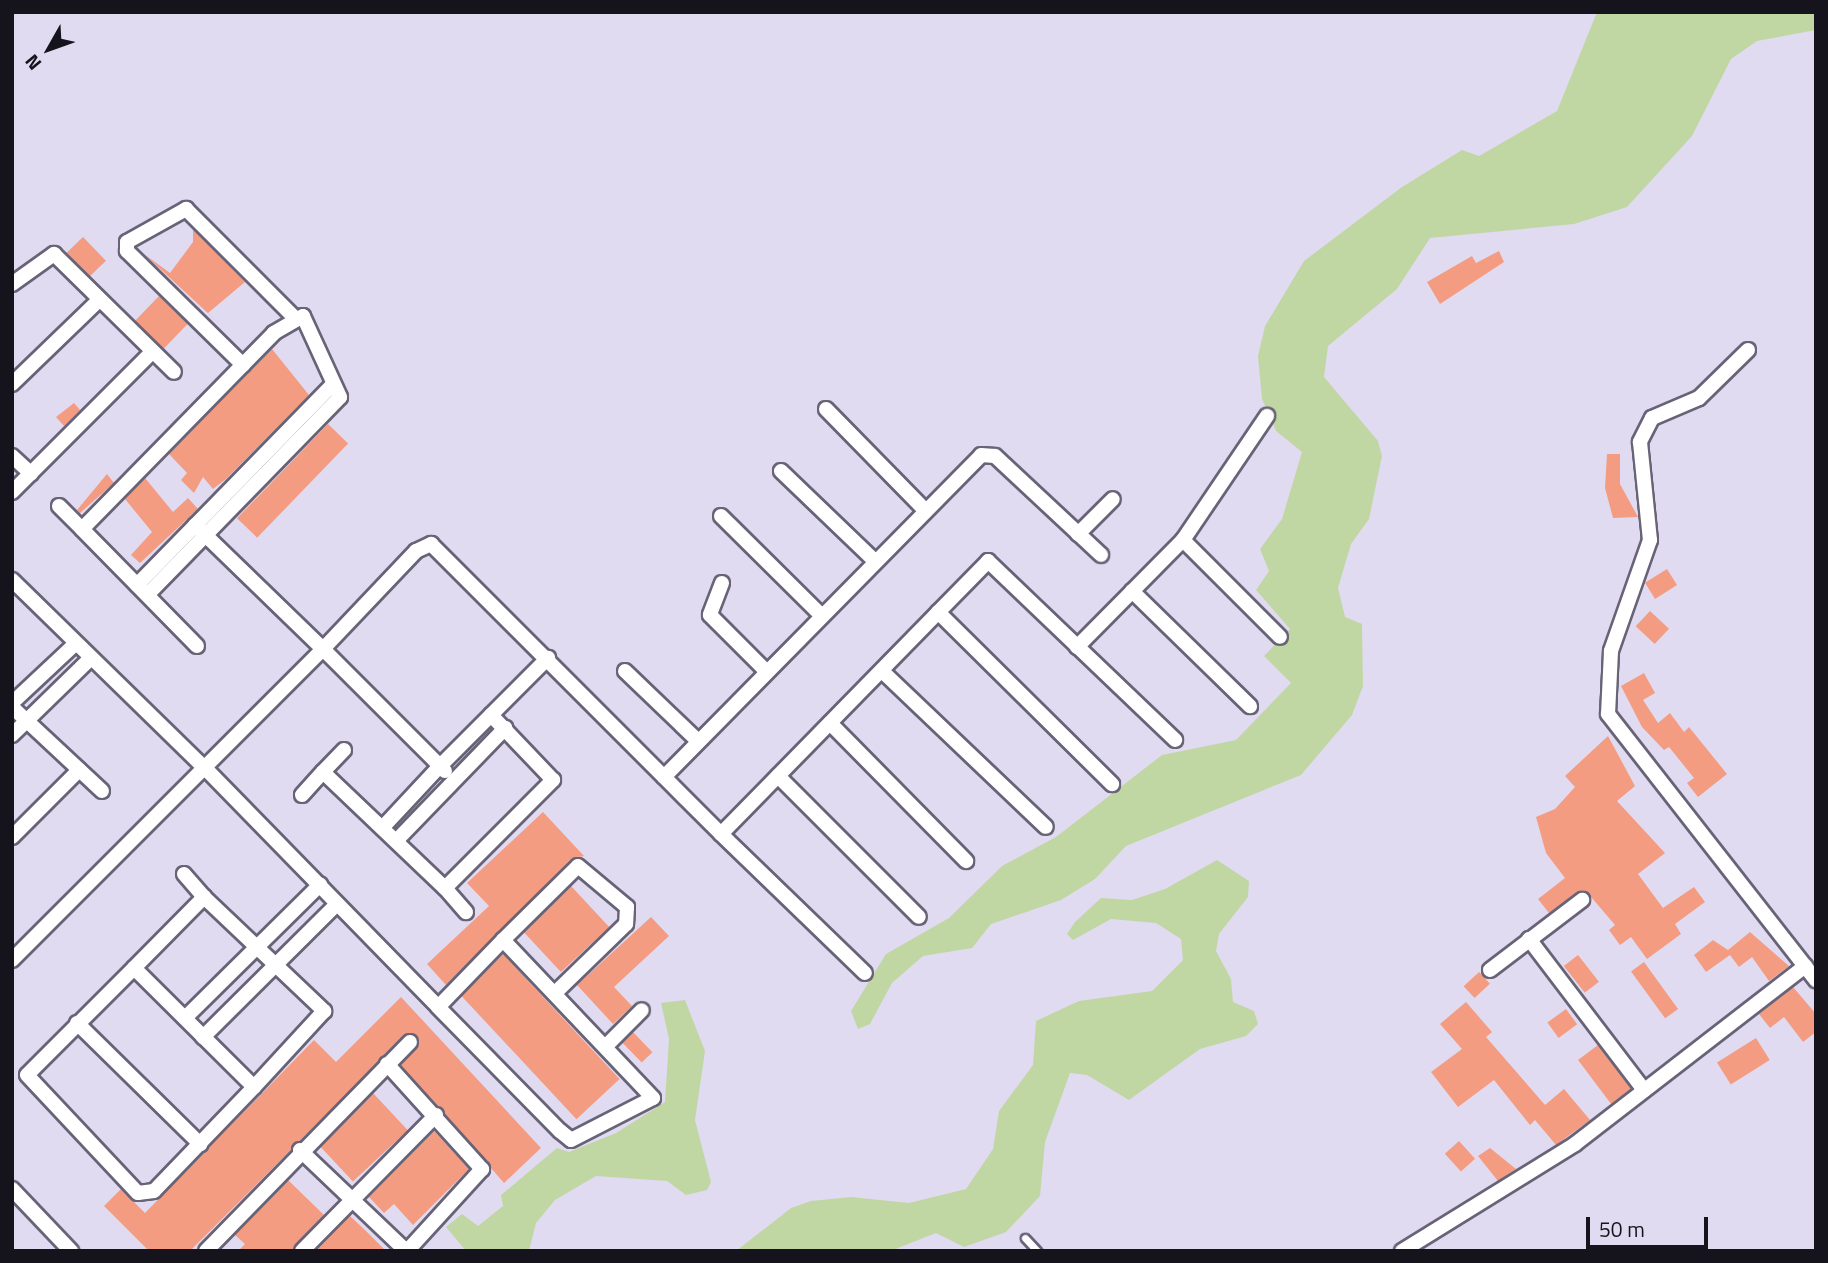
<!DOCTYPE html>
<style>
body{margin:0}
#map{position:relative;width:1828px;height:1263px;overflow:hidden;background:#e0dbf1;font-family:"Titillium Web",sans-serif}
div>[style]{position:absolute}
.green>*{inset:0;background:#c1d7a3}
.building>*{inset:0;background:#f49c82;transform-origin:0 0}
.roads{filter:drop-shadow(2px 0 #686376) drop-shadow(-2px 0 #686376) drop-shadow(0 2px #686376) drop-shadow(0 -2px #686376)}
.service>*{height:7px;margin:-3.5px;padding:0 3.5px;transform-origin:3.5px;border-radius:3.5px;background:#fff}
.minor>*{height:14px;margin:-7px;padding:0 7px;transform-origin:7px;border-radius:7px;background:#fff}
span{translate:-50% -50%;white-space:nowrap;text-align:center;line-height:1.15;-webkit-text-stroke:6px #e0dbf1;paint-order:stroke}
.frame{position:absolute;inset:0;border:14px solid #15131b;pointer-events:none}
.north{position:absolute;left:14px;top:14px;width:70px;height:70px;-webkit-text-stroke:5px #e0dbf1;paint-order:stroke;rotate:230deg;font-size:19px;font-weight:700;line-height:28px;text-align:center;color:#15131b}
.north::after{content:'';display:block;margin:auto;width:24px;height:32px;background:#15131b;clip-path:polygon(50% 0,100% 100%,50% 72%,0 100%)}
.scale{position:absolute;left:1586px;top:1217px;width:122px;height:32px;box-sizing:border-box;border:4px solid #15131b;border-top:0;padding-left:9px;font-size:21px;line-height:24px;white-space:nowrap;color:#15131b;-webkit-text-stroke:5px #e0dbf1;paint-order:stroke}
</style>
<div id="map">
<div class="green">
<i style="clip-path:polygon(1597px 12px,1816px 12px,1816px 30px,1757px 41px,1731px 59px,1692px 136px,1627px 207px,1574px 224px,1430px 238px,1397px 289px,1328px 346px,1324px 377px,1378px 441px,1382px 456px,1369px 519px,1351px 544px,1338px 588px,1345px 617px,1362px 624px,1363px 686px,1352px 715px,1301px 775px,1126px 846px,1095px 879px,1061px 900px,991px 924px,972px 948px,923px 956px,892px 983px,870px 1024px,858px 1029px,851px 1011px,886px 954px,949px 918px,1002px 866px,1056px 837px,1162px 755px,1236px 740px,1291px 683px,1264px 656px,1290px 629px,1256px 590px,1269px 571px,1260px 549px,1282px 519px,1302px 452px,1276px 431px,1262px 399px,1258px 356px,1265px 326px,1304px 261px,1402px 187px,1462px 150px,1479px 156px,1557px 111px)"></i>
<i style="clip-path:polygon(1217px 860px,1249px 881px,1248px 897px,1219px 934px,1216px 951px,1231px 979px,1233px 1002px,1254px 1011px,1258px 1024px,1246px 1036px,1200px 1049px,1129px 1100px,1087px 1075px,1070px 1073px,1045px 1142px,1040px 1196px,1006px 1232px,964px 1247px,936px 1233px,893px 1250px,736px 1251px,791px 1208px,811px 1201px,851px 1197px,909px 1203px,966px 1189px,993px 1149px,999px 1111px,1033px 1065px,1036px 1021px,1079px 1001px,1152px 991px,1183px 960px,1181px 939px,1156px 923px,1111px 919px,1073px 940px,1067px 934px,1075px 922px,1101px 898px,1132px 900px,1165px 889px)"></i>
<i style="clip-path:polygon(685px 1000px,705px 1051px,695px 1120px,711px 1182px,707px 1190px,686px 1195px,667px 1181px,596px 1176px,555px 1200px,536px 1223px,529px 1251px,466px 1251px,446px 1227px,462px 1214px,478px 1226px,503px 1206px,501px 1195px,557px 1148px,569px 1152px,616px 1133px,665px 1102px,669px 1039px,661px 1003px)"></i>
</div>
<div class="building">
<i style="clip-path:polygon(193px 229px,245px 282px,208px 313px,224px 328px,144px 254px,170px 273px,193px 242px)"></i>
<i style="left:83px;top:237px;width:33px;height:23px;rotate:46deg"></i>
<i style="clip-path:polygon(1499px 251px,1504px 262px,1440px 304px,1427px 282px,1472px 256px,1476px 263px)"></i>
<i style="left:159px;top:296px;width:40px;height:35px;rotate:44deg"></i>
<i style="clip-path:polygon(272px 349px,309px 395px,226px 479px,213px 489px,203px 477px,194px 493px,181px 480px,187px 473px,169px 454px)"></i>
<i style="clip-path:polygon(74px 403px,80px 410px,64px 426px,56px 417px)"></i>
<i style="left:328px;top:424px;width:28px;height:131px;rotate:44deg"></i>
<i style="clip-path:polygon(1607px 454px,1620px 454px,1620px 484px,1638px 517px,1613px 518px,1605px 488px)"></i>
<i style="clip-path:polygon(107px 474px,114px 483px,80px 513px,77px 510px)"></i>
<i style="clip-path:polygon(145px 478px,173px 512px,188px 498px,198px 509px,140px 563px,131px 555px,152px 532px,125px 499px)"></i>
<i style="left:1667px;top:569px;width:19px;height:26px;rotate:58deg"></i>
<i style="left:1650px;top:611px;width:26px;height:21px;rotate:43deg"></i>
<i style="clip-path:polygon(1644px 673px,1655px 693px,1643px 700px,1658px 723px,1670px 713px,1684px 732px,1689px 727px,1727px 774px,1698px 797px,1687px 783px,1694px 778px,1669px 747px,1664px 750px,1642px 727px,1621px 686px)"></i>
<i style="clip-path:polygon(1608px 736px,1635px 786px,1617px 801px,1665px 853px,1638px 874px,1663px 908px,1694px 887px,1705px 902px,1675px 924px,1681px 934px,1647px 959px,1631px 937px,1620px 945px,1609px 930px,1615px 925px,1586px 891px,1549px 913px,1538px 899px,1565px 878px,1546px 853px,1536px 817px,1555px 809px,1575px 787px,1565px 776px)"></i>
<i style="clip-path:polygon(543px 812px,584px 856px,571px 859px,446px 985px,427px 964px,489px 906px,467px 883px)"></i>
<i style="left:571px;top:886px;width:56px;height:66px;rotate:47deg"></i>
<i style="clip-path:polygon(651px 917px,669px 936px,614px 987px,632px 1006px,613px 1024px,577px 985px)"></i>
<i style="clip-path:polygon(1750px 932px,1789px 966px,1769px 981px,1752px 957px,1739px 967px,1730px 955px,1706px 972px,1694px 955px,1713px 940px,1728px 950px)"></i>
<i style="left:503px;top:954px;width:171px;height:59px;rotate:47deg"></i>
<i style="left:1578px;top:955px;width:34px;height:18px;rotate:52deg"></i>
<i style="left:1644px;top:962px;width:58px;height:16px;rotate:54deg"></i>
<i style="left:1479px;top:972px;width:16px;height:21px;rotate:47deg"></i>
<i style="clip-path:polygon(1793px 987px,1816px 1014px,1816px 1032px,1803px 1042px,1784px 1017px,1770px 1028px,1759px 1014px)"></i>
<i style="clip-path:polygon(401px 997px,541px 1148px,504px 1183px,401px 1065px,419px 1044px,408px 1033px,190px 1251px,149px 1251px,104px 1206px,121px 1189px,145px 1213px,314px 1040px,336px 1062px)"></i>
<i style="clip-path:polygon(1466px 1002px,1492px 1032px,1486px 1037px,1545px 1105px,1564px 1089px,1590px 1120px,1556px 1145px,1535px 1120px,1530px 1125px,1494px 1080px,1458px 1107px,1431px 1072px,1462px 1049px,1440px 1024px)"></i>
<i style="left:1566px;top:1009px;width:19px;height:23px;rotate:54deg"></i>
<i style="left:633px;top:1032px;width:28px;height:15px;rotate:46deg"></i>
<i style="left:1756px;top:1038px;width:26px;height:46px;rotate:58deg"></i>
<i style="left:1598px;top:1045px;width:55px;height:25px;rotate:53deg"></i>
<i style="left:373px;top:1093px;width:51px;height:75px;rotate:47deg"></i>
<i style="clip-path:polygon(434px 1131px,469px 1169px,413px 1225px,394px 1204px,384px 1213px,369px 1197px)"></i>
<i style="left:1459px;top:1141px;width:24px;height:19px;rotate:48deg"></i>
<i style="clip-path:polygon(1490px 1148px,1516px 1169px,1498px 1181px,1478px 1156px)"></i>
<i style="clip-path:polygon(288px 1180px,324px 1215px,293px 1251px,238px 1251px,245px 1244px,235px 1235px)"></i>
<i style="clip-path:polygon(350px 1216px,365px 1230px,386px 1251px,316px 1251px)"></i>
</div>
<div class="roads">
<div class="service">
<i style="left:1025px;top:1238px;width:18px;rotate:47deg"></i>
</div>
<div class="minor">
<i style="left:12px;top:284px;width:52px;rotate:-35.5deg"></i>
<i style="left:54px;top:254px;width:168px;rotate:44.5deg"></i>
<i style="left:1748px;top:350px;width:69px;rotate:135.6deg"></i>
<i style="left:1699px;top:398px;width:51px;rotate:156.9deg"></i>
<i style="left:1652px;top:418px;width:27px;rotate:117deg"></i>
<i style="left:1640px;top:442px;width:99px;rotate:84.2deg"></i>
<i style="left:1650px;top:540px;width:118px;rotate:109.4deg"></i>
<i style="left:1611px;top:651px;width:63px;rotate:92.7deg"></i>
<i style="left:1608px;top:714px;width:338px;rotate:52deg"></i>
<i style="left:243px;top:365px;width:163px;rotate:-135.5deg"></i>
<i style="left:127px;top:251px;width:9px;rotate:-90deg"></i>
<i style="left:127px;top:242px;width:68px;rotate:-29.2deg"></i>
<i style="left:186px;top:209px;width:153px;rotate:45deg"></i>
<i style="left:12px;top:384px;width:121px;rotate:-44deg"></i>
<i style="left:826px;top:409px;width:141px;rotate:45.6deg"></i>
<i style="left:12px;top:456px;width:26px;rotate:43deg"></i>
<i style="left:781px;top:471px;width:130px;rotate:43.8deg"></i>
<i style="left:12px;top:492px;width:198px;rotate:-45deg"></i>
<i style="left:59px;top:506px;width:33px;rotate:45deg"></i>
<i style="left:721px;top:516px;width:141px;rotate:44.7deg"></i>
<i style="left:195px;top:525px;width:178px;rotate:44.1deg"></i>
<i style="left:323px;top:649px;width:135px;rotate:-46.5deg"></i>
<i style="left:416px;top:551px;width:17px;rotate:-25deg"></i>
<i style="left:431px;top:544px;width:410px;rotate:45deg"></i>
<i style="left:721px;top:834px;width:382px;rotate:-45.6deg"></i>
<i style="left:988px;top:561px;width:259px;rotate:43.7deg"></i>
<i style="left:1078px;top:534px;width:49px;rotate:-45deg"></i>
<i style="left:1183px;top:540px;width:150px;rotate:-55.9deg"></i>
<i style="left:12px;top:580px;width:271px;rotate:44.3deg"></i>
<i style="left:206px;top:769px;width:332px;rotate:45.7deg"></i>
<i style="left:438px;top:1007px;width:174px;rotate:45.5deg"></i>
<i style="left:560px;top:1131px;width:14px;rotate:39deg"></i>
<i style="left:571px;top:1140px;width:92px;rotate:-27.1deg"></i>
<i style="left:653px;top:1098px;width:218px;rotate:-133.5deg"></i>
<i style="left:503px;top:940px;width:93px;rotate:134.1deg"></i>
<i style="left:722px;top:583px;width:34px;rotate:111deg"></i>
<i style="left:710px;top:615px;width:79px;rotate:45deg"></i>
<i style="left:137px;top:585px;width:279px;rotate:-45.7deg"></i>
<i style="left:1132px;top:591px;width:165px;rotate:44.3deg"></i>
<i style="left:148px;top:594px;width:275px;rotate:-45.7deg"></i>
<i style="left:340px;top:397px;width:89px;rotate:-114.6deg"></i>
<i style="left:303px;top:316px;width:34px;rotate:150deg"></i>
<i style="left:274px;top:333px;width:274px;rotate:134.4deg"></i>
<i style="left:82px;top:529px;width:164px;rotate:45.5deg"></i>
<i style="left:938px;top:612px;width:245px;rotate:44.7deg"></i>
<i style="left:1077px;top:647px;width:151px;rotate:-45.3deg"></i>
<i style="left:1183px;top:540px;width:137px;rotate:45deg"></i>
<i style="left:625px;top:671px;width:101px;rotate:43.8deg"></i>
<i style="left:882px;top:671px;width:226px;rotate:43.6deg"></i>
<i style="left:12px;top:703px;width:86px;rotate:-43.1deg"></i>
<i style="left:12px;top:707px;width:123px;rotate:43deg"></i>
<i style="left:830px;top:723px;width:194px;rotate:45.4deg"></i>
<i style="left:12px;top:735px;width:109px;rotate:-44.3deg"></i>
<i style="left:344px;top:750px;width:30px;rotate:134deg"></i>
<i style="left:323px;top:772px;width:168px;rotate:43.6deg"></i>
<i style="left:445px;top:888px;width:153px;rotate:-45deg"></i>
<i style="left:553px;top:780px;width:90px;rotate:-133.6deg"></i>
<i style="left:778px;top:776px;width:199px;rotate:45deg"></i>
<i style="left:664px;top:777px;width:452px;rotate:-45.4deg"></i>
<i style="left:981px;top:455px;width:14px;rotate:4deg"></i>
<i style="left:995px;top:456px;width:145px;rotate:43deg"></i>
<i style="left:302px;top:795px;width:31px;rotate:-48deg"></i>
<i style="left:384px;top:826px;width:82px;rotate:-47deg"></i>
<i style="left:440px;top:766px;width:7px;rotate:45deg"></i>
<i style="left:721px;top:834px;width:200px;rotate:44deg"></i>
<i style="left:12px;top:837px;width:95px;rotate:-45deg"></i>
<i style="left:397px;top:840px;width:156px;rotate:-46deg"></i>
<i style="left:184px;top:874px;width:30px;rotate:49deg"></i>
<i style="left:445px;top:888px;width:32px;rotate:49deg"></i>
<i style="left:204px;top:897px;width:166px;rotate:43.5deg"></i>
<i style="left:324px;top:1011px;width:103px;rotate:132.6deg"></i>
<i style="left:254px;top:1087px;width:169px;rotate:-135.2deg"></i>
<i style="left:134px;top:968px;width:100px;rotate:-45.4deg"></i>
<i style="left:1529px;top:939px;width:190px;rotate:52.7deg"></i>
<i style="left:503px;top:940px;width:105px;rotate:-44.6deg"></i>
<i style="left:578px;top:866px;width:64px;rotate:39.9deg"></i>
<i style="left:627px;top:907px;width:17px;rotate:93deg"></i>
<i style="left:626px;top:924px;width:99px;rotate:135.8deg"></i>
<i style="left:12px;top:960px;width:440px;rotate:-45deg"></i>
<i style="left:323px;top:649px;width:165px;rotate:45deg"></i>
<i style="left:440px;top:766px;width:153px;rotate:-45deg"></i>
<i style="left:134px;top:968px;width:151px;rotate:135deg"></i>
<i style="left:27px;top:1075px;width:162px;rotate:46.8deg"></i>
<i style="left:138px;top:1193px;width:16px;rotate:-7deg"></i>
<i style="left:154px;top:1191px;width:144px;rotate:-46.1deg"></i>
<i style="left:1490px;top:970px;width:116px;rotate:-37.3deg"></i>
<i style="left:185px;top:1018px;width:190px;rotate:-44.6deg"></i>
<i style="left:77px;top:1023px;width:173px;rotate:44.5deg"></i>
<i style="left:203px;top:1037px;width:189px;rotate:-44.8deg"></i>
<i style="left:607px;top:1045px;width:49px;rotate:-45deg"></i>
<i style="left:387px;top:1064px;width:142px;rotate:47.9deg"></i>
<i style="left:482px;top:1169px;width:111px;rotate:132.4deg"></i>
<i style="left:300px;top:1150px;width:146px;rotate:43.6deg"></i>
<i style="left:12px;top:1189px;width:86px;rotate:46.4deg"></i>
<i style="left:206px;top:1251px;width:292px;rotate:-45.7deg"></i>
<i style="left:302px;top:1251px;width:191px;rotate:-45.4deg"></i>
<i style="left:1402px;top:1251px;width:203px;rotate:-31.7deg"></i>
<i style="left:1575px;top:1144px;width:291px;rotate:-37.7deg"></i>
</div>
</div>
<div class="frame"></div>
<div class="north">N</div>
<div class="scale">50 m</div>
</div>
